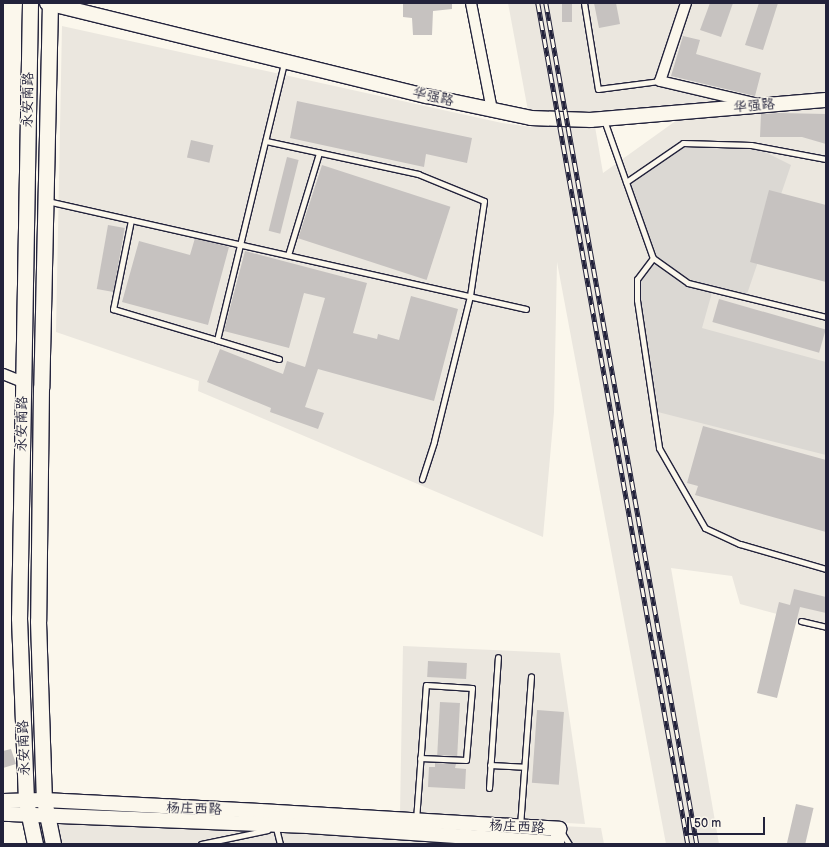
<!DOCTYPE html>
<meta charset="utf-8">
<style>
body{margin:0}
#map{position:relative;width:829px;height:847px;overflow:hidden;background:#fbf7ec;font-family:"Balsamiq Sans","LXGW WenKai TC",sans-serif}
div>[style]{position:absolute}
.built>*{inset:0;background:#ebe7df}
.green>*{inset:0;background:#dbd8d3}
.building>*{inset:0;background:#c6c2c0;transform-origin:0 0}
.roads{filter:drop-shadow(1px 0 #22223b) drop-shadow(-1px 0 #22223b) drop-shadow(0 1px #22223b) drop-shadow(0 -1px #22223b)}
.lane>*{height:5px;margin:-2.5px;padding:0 2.5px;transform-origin:2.5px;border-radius:2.5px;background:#fbf7ec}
.street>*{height:10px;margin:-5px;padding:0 5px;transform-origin:5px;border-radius:5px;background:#fbf7ec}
.secondary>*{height:14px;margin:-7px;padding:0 7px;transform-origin:7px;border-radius:7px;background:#fbf7ec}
.primary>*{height:15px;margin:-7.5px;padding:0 7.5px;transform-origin:7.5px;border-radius:7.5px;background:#fbf7ec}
.rail>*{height:4.5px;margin-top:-2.25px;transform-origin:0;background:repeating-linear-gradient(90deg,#fbf7ec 0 9px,#22223b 0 18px);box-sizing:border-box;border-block:1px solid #22223b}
span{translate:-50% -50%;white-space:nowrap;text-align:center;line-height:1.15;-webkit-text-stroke:3px #fbf7ec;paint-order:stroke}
.street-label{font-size:14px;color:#22223b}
.frame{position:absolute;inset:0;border:4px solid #22223b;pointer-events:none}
.scale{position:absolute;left:687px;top:817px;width:78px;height:18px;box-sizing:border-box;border:2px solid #22223b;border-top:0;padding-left:5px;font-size:12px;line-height:14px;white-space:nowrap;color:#22223b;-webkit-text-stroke:3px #fbf7ec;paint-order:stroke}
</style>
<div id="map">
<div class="built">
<i style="clip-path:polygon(evenodd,508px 3px,826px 3px,826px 627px,740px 604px,732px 576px,671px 568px,719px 844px,666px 844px,557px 262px,554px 412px,543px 537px,198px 391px,199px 381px,56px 332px,62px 26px,502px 123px,531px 127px,508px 3px,756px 107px,677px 120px,603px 173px,593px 115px,756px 107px)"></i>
<i style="clip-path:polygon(403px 646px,560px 653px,585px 824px,400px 814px)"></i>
<i style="clip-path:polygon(44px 800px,601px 828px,604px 844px,53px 844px)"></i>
</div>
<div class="green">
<i style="clip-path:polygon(683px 143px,751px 145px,791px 165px,746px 297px,713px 289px,702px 328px,826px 362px,826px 455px,654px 411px,637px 300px,637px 279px,653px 258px,626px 182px)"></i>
</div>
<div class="building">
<i style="clip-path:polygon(403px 3px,452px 3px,452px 9px,433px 11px,432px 35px,413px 35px,412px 18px,403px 17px)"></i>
<i style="left:562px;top:3px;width:10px;height:19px"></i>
<i style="clip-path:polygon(594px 3px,616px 3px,620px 24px,599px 28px)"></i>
<i style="clip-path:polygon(710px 3px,733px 3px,721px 37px,700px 30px)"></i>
<i style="clip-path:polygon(759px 3px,778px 3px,763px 50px,745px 45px)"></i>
<i style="clip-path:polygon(683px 36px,700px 40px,696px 54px,761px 73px,755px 96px,671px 76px)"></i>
<i style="clip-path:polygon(297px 101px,472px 138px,467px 163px,426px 154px,424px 167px,290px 138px)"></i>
<i style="clip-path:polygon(779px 113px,826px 114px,826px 144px,802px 137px,760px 137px,761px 114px)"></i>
<i style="left:191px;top:140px;width:23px;height:18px;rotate:13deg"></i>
<i style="left:287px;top:157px;width:12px;height:76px;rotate:14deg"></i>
<i style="left:322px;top:165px;width:135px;height:77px;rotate:18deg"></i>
<i style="clip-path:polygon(769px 190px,826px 205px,826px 282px,750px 262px)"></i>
<i style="left:108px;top:225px;width:17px;height:65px;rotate:10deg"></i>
<i style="clip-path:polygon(195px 238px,229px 247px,208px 325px,122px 302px,139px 241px,190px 255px)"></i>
<i style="clip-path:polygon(245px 251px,367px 283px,353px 333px,377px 339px,378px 334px,399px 340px,411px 296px,458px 309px,434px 401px,318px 369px,305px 407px,324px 413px,318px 429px,270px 412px,271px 408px,207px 382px,220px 349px,283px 374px,287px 361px,305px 367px,325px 298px,304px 293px,289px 348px,224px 331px)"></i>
<i style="left:719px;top:299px;width:111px;height:24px;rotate:16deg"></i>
<i style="clip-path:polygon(703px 426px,826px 460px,826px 532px,695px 495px,698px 486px,687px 483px)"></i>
<i style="clip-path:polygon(794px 589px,826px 597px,826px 613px,800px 607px,777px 698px,757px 693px,779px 602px,790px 605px)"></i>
<i style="left:428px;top:661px;width:39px;height:16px;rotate:3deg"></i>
<i style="left:440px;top:702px;width:20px;height:53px;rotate:3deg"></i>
<i style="left:537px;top:710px;width:27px;height:73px;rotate:4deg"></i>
<i style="clip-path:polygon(11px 749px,16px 764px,3px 768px,3px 751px)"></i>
<i style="clip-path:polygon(435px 763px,456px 764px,455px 768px,466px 769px,465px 789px,428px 787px,429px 767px,435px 767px)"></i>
<i style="left:796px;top:804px;width:18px;height:41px;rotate:13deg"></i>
</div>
<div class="roads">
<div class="lane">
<i style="left:584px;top:3px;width:87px;rotate:80.8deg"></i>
<i style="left:598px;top:89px;width:63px;rotate:-7.4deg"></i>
<i style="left:604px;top:120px;width:146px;rotate:70.5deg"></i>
<i style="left:653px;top:258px;width:43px;rotate:35.5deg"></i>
<i style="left:688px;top:283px;width:142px;rotate:13.8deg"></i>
<i style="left:266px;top:141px;width:156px;rotate:12.2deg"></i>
<i style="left:418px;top:174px;width:71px;rotate:22.2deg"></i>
<i style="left:484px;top:201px;width:96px;rotate:98.4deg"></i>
<i style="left:470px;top:296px;width:150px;rotate:103.9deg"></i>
<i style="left:434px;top:442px;width:39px;rotate:108deg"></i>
<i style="left:626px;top:182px;width:69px;rotate:-34.4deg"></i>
<i style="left:683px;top:143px;width:68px;rotate:1.7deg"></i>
<i style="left:751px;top:145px;width:76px;rotate:10.6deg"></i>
<i style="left:47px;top:201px;width:491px;rotate:12.7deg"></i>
<i style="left:131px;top:220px;width:91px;rotate:101.4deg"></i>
<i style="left:113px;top:309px;width:109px;rotate:16.6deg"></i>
<i style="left:288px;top:255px;width:107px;rotate:-73.1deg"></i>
<i style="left:653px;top:258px;width:26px;rotate:127deg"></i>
<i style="left:637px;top:279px;width:21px;rotate:90deg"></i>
<i style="left:637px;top:300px;width:150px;rotate:81.5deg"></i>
<i style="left:659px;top:448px;width:92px;rotate:60.1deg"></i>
<i style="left:705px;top:528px;width:38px;rotate:25deg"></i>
<i style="left:740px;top:544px;width:90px;rotate:16.2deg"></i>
<i style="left:279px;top:359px;width:65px;rotate:-163deg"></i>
<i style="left:217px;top:340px;width:286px;rotate:-76.4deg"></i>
<i style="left:801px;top:621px;width:26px;rotate:13deg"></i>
<i style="left:490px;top:765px;width:34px;rotate:3deg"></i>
<i style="left:489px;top:788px;width:131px;rotate:-86.1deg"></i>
<i style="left:416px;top:820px;width:135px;rotate:-85.8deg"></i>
<i style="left:426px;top:685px;width:46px;rotate:3.7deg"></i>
<i style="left:472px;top:688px;width:72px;rotate:94.8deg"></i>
<i style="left:466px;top:760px;width:46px;rotate:-177.5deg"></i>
<i style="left:520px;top:826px;width:150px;rotate:-85.8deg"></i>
<i style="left:276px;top:828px;width:16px;rotate:76deg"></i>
<i style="left:562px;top:833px;width:13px;rotate:58deg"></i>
<i style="left:201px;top:844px;width:68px;rotate:-11.8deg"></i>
</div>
<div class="street">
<i style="left:471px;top:3px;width:109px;rotate:78.9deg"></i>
<i style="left:686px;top:3px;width:82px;rotate:108.4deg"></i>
<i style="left:660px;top:81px;width:97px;rotate:13.2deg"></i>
<i style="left:3px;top:374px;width:22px;rotate:22deg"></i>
</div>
<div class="secondary">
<i style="left:47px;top:3px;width:391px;rotate:13.8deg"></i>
<i style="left:427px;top:96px;width:106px;rotate:11.9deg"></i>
<i style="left:531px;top:118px;width:60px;rotate:1.9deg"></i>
<i style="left:591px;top:120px;width:236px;rotate:-4.9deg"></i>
<i style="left:3px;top:801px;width:41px;rotate:-1.4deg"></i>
<i style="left:44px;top:800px;width:216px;rotate:2.9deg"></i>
<i style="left:260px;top:811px;width:300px;rotate:3.4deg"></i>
<i style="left:559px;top:829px;width:14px;rotate:98deg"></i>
<i style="left:557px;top:843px;width:250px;rotate:-176.1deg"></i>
<i style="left:308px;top:826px;width:305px;rotate:-177.7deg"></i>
</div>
<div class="primary">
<i style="left:30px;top:3px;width:615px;rotate:91.02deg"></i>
<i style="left:19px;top:618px;width:183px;rotate:87.8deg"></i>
<i style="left:26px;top:801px;width:44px;rotate:78.2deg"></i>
<i style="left:50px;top:3px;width:385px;rotate:91.3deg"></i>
<i style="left:41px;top:388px;width:233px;rotate:90.7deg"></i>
<i style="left:38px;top:621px;width:179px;rotate:88.1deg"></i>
<i style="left:44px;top:800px;width:45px;rotate:78.4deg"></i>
</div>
</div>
<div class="rail">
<i style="left:538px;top:3px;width:854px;rotate:79.89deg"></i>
<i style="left:546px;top:3px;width:854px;rotate:79.82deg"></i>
</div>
<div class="street-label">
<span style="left:433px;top:97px;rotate:13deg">华强路</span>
<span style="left:28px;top:100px;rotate:-89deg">永安南路</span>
<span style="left:754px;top:106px;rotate:-5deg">华强路</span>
<span style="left:22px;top:424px;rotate:-89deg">永安南路</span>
<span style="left:24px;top:748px;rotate:-92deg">永安南路</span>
<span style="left:194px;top:809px;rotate:2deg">杨庄西路</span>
<span style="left:517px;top:827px;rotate:3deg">杨庄西路</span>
</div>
<div class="frame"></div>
<div class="scale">50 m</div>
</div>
